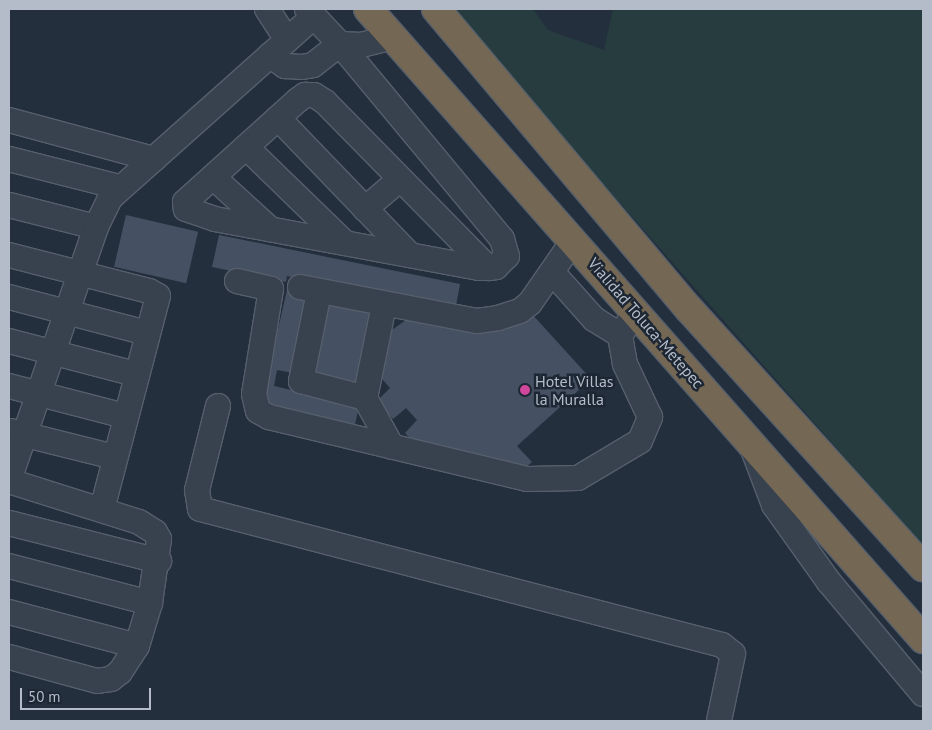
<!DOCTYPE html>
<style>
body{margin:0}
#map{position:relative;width:932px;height:730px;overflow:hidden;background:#242f3e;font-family:"PT Sans",sans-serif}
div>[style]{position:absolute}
.green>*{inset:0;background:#263c3f}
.building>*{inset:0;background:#455162;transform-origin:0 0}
.roads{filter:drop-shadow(1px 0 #565f6c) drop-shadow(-1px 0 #565f6c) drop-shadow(0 1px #565f6c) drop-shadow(0 -1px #565f6c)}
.minor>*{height:24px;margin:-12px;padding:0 12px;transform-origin:12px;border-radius:12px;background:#38414e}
.highway>*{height:28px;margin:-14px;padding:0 14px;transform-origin:14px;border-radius:14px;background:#746855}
.dots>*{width:14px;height:14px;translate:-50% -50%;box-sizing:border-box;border:2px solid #1d2633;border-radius:50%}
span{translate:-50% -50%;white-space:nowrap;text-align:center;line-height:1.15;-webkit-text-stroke:5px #1d2633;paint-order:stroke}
.street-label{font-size:16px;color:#b4bcc9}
.poi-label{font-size:16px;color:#b4bcc9}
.left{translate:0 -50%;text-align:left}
.frame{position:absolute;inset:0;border:10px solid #b4bcc9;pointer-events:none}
.scale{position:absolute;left:20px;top:688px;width:131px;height:22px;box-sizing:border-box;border:2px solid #b4bcc9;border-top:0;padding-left:6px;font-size:15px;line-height:18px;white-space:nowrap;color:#b4bcc9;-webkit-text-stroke:4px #1d2633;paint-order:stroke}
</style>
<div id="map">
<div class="green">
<i style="clip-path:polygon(454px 9px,533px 9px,548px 30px,604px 50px,613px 9px,923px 9px,923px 546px,497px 64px)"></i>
</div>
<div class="building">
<i style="left:126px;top:215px;width:74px;height:53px;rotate:13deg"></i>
<i style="clip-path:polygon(219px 235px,460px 284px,455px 311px,287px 276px,286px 282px,212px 267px)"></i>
<i style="clip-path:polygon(287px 290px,312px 295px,294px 373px,277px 370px,274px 386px,359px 406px,354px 429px,270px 410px,263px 395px)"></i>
<i style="left:321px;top:296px;width:53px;height:81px;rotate:12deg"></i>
<i style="clip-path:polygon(531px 313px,591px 379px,517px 446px,532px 462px,519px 473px,417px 446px,405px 433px,417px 420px,406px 408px,393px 419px,377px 401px,390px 388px,375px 371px,379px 339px,409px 318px,510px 320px,517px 325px)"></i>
</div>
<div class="roads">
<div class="minor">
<i style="left:267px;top:9px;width:37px;rotate:57deg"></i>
<i style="left:307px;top:9px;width:48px;rotate:46.7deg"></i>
<i style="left:340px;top:44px;width:21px;rotate:3deg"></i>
<i style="left:361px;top:45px;width:33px;rotate:-14deg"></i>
<i style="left:270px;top:55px;width:19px;rotate:36deg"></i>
<i style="left:285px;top:66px;width:17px;rotate:3deg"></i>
<i style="left:302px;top:67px;width:11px;rotate:-10deg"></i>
<i style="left:313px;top:65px;width:34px;rotate:-38deg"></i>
<i style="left:340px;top:44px;width:254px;rotate:50.3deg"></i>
<i style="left:502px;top:239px;width:18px;rotate:74deg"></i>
<i style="left:507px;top:256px;width:16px;rotate:135deg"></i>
<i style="left:496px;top:267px;width:8px;rotate:173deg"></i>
<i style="left:488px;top:268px;width:9px;rotate:180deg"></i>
<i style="left:479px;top:268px;width:269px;rotate:-169.5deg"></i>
<i style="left:215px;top:219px;width:31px;rotate:-161deg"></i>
<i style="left:186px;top:209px;width:7px;rotate:-98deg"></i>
<i style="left:185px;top:202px;width:152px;rotate:-42.1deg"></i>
<i style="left:298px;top:100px;width:9px;rotate:-36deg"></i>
<i style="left:305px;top:95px;width:9px"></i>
<i style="left:314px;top:95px;width:13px;rotate:32deg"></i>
<i style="left:325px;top:102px;width:233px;rotate:45.5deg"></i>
<i style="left:278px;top:118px;width:190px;rotate:46.1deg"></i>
<i style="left:9px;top:120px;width:150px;rotate:15.1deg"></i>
<i style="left:246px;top:147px;width:138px;rotate:44.1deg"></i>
<i style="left:9px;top:159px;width:114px;rotate:14.3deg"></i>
<i style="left:213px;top:177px;width:77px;rotate:42.4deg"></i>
<i style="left:9px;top:205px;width:90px;rotate:14.2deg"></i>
<i style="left:365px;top:209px;width:46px;rotate:-40.6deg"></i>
<i style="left:9px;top:255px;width:145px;rotate:14.4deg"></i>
<i style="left:149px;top:291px;width:10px;rotate:29deg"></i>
<i style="left:158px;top:296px;width:221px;rotate:104.7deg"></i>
<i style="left:552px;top:272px;width:63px;rotate:48.2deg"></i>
<i style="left:594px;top:319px;width:31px;rotate:32deg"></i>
<i style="left:237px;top:281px;width:35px;rotate:13deg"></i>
<i style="left:271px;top:289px;width:106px;rotate:99.2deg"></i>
<i style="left:254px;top:394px;width:17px;rotate:77deg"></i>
<i style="left:258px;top:411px;width:13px;rotate:29deg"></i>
<i style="left:269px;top:417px;width:266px;rotate:13.5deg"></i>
<i style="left:528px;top:479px;width:50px;rotate:-1.1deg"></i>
<i style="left:578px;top:478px;width:72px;rotate:-30.8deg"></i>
<i style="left:640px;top:441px;width:26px;rotate:-67deg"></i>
<i style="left:650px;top:417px;width:59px;rotate:-115.3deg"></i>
<i style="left:625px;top:364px;width:29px;rotate:-100deg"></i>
<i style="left:620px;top:335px;width:28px;rotate:-55deg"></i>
<i style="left:300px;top:287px;width:180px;rotate:10.9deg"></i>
<i style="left:477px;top:321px;width:21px;rotate:-8deg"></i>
<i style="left:498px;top:318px;width:23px;rotate:-18deg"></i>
<i style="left:520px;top:311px;width:13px;rotate:-39deg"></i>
<i style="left:530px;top:303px;width:75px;rotate:-55.3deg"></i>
<i style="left:319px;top:292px;width:91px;rotate:101.4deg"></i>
<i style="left:301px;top:381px;width:66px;rotate:14.9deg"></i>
<i style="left:9px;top:297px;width:143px;rotate:14.6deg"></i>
<i style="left:384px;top:305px;width:95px;rotate:101.5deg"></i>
<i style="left:365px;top:398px;width:56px;rotate:61.1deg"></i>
<i style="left:9px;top:341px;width:131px;rotate:14.6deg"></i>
<i style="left:9px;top:386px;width:120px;rotate:14.5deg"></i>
<i style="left:218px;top:406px;width:87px;rotate:104deg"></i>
<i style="left:197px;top:490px;width:19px;rotate:81deg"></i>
<i style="left:200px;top:509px;width:539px;rotate:14.6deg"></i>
<i style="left:722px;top:645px;width:14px;rotate:39deg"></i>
<i style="left:733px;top:654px;width:68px;rotate:101.8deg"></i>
<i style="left:10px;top:431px;width:107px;rotate:14deg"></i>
<i style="left:752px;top:447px;width:62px;rotate:69.2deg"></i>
<i style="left:774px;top:505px;width:95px;rotate:54.5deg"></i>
<i style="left:829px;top:582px;width:146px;rotate:50deg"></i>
<i style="left:9px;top:480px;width:268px;rotate:-71deg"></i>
<i style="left:96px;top:227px;width:32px;rotate:-64deg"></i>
<i style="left:110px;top:198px;width:272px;rotate:-41.7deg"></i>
<i style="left:9px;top:481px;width:136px;rotate:17.5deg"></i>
<i style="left:139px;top:522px;width:19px;rotate:32deg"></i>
<i style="left:155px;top:532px;width:8px;rotate:60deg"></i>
<i style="left:159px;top:539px;width:65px;rotate:98deg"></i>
<i style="left:150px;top:603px;width:45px;rotate:106.8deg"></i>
<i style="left:137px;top:646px;width:31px;rotate:123deg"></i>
<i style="left:120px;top:672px;width:11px;rotate:142deg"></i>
<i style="left:111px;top:679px;width:14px;rotate:172deg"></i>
<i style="left:97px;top:681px;width:91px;rotate:-164.7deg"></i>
<i style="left:9px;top:523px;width:155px;rotate:14.2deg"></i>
<i style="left:9px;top:566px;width:146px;rotate:14.7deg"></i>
<i style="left:9px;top:612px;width:132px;rotate:14.9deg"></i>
</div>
<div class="highway">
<i style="left:368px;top:9px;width:840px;rotate:48.62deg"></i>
<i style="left:436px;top:9px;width:391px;rotate:49.9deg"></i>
<i style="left:688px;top:308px;width:350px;rotate:47.8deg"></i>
</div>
</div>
<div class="dots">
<i style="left:525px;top:390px;background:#d1479c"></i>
</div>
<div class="street-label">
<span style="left:646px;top:323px;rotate:49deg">Vialidad Toluca-Metepec</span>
</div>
<div class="poi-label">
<span class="left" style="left:535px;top:390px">Hotel Villas<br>la Muralla</span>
</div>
<div class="frame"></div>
<div class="scale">50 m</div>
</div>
